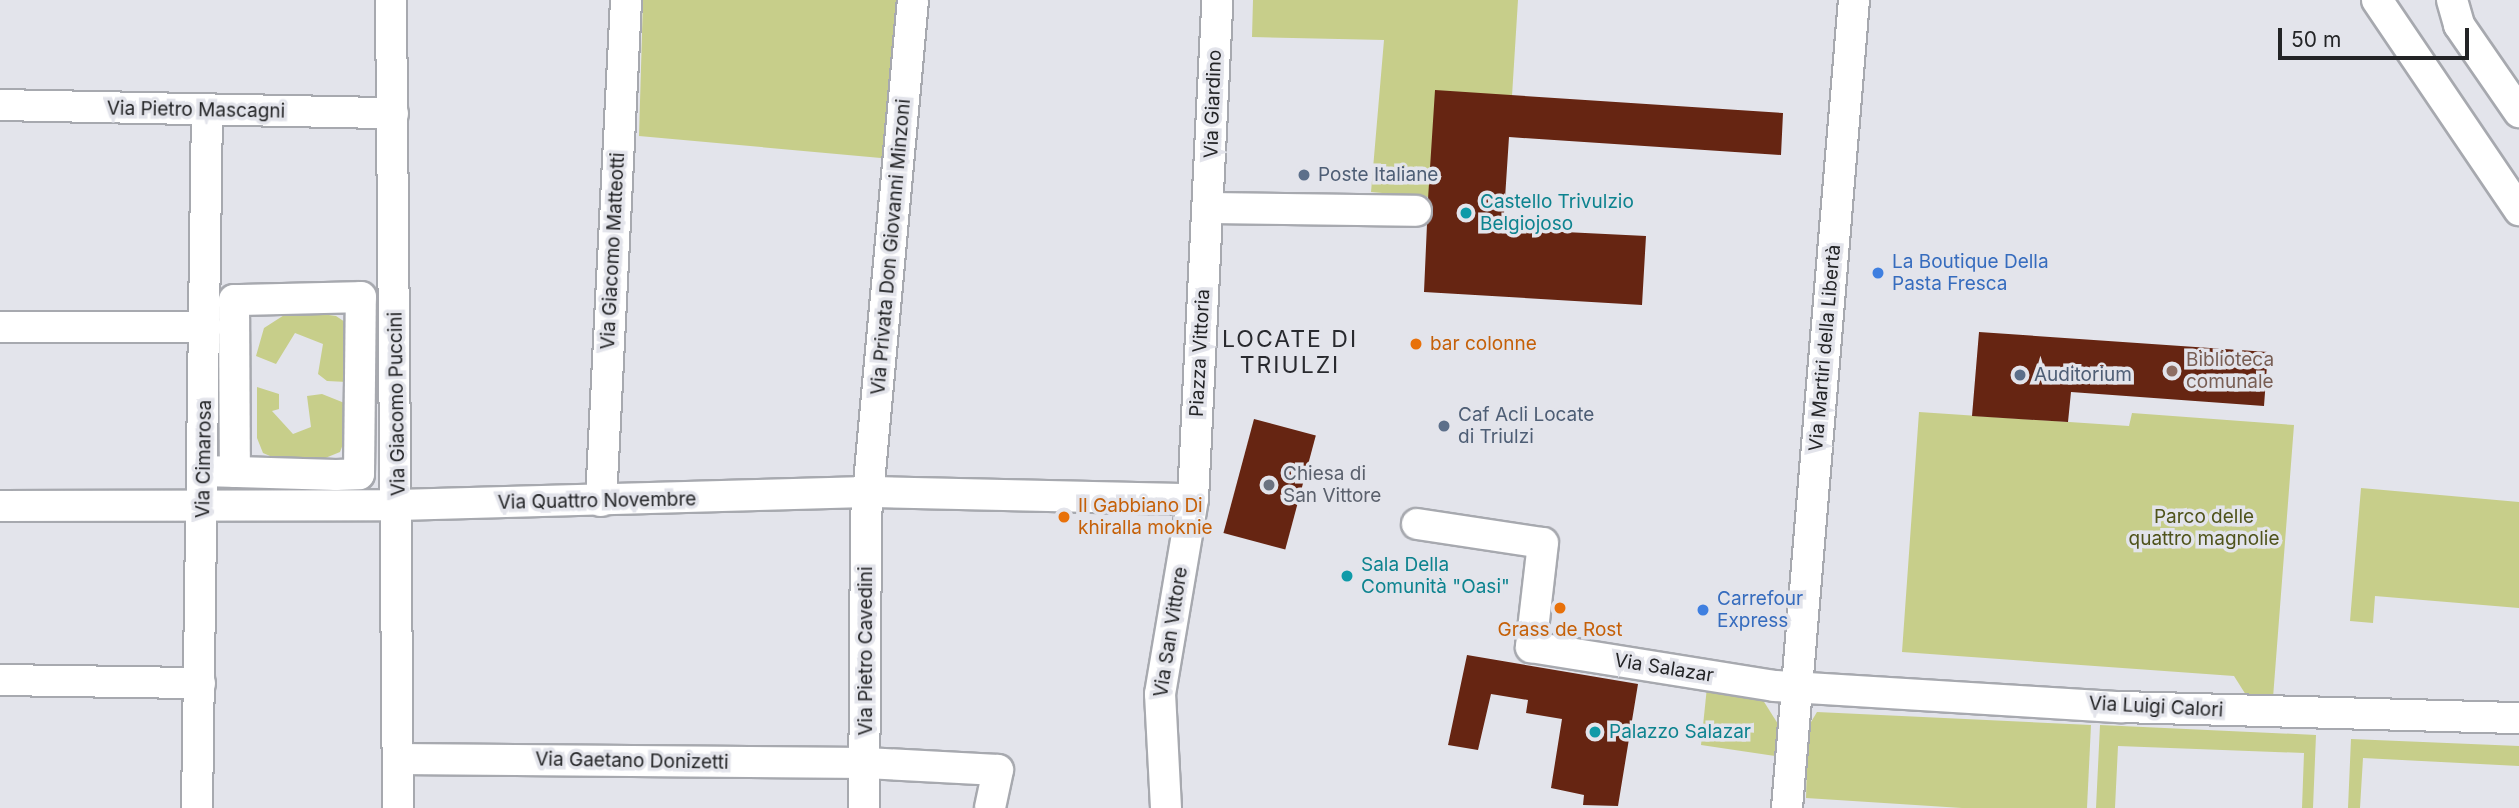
<!DOCTYPE html>
<meta charset="utf-8">
<style>
body{margin:0}
#map{position:relative;width:2519px;height:808px;overflow:hidden;background:#e3e4eb;font-family:Inter,sans-serif}
div>[style]{position:absolute}
.green>*{inset:0;background:#c7ce8a}
.building>*{inset:0;background:#662512;transform-origin:0 0}
.roads{filter:drop-shadow(2px 0 #a7a9af) drop-shadow(-2px 0 #a7a9af) drop-shadow(0 2px #a7a9af) drop-shadow(0 -2px #a7a9af)}
.street>*{height:30px;margin:-15px;padding:0 15px;transform-origin:15px;border-radius:15px;background:#fff}
.dots>*{width:19px;height:19px;translate:-50% -50%;box-sizing:border-box;border:4px solid #e3e4eb;border-radius:50%}
span{translate:-50% -50%;white-space:nowrap;text-align:center;line-height:1.15;-webkit-text-stroke:7px #e3e4eb;paint-order:stroke}
.street-label{font-size:19px;color:#232426}
.service-label{font-size:19px;color:#4e5e75}
.left{translate:0 -50%;text-align:left}
.culture-label{font-size:19px;color:#0d838f}
.shop-label{font-size:19px;color:#366cbe}
.food-label{font-size:19px;color:#c56008}
.education-label{font-size:19px;color:#785e54}
.worship-label{font-size:19px;color:#5b616d}
.park-label{font-size:19px;color:#4f531b}
.quarter-label{font-size:23px;color:#292a2f;letter-spacing:2px}
.scale{position:absolute;left:2278px;top:28px;width:191px;height:32px;box-sizing:border-box;border:4px solid #232426;border-top:0;padding-left:9px;font-size:21px;line-height:24px;white-space:nowrap;color:#232426;-webkit-text-stroke:5px #e3e4eb;paint-order:stroke}
</style>
<div id="map">
<div class="green">
<i style="clip-path:polygon(643px 0,907px 0,892px 159px,639px 136px)"></i>
<i style="clip-path:polygon(1253px 0,1518px 0,1512px 96px,1428px 197px,1371px 192px,1384px 40px,1252px 37px)"></i>
<i style="clip-path:polygon(292px 310px,336px 316px,354px 328px,347px 382px,327px 381px,318px 374px,323px 344px,295px 333px,276px 364px,256px 356px,264px 328px)"></i>
<i style="clip-path:polygon(257px 387px,279px 394px,279px 409px,272px 411px,293px 434px,311px 427px,307px 396px,322px 394px,347px 404px,348px 431px,340px 452px,313px 463px,284px 462px,263px 453px,257px 438px)"></i>
<i style="clip-path:polygon(1919px 412px,2129px 426px,2132px 413px,2294px 425px,2273px 698px,2246px 695px,2234px 676px,1902px 652px)"></i>
<i style="clip-path:polygon(2361px 488px,2519px 502px,2519px 608px,2375px 596px,2373px 623px,2350px 621px)"></i>
<i style="clip-path:polygon(1707px 687px,1761px 697px,1778px 724px,1775px 756px,1701px 745px)"></i>
<i style="clip-path:polygon(1817px 712px,2091px 725px,2087px 808px,1962px 808px,1806px 798px,1808px 727px)"></i>
<i style="clip-path:polygon(2100px 725px,2316px 735px,2313px 808px,2302px 808px,2304px 753px,2118px 746px,2115px 808px,2096px 808px)"></i>
<i style="clip-path:polygon(2351px 739px,2519px 746px,2519px 766px,2363px 758px,2360px 808px,2348px 808px)"></i>
</div>
<div class="building">
<i style="clip-path:polygon(1435px 90px,1783px 113px,1781px 155px,1509px 137px,1503px 229px,1646px 236px,1642px 305px,1424px 292px,1427px 224px,1433px 212px,1428px 199px)"></i>
<i style="clip-path:polygon(1979px 332px,2268px 352px,2264px 406px,2071px 392px,2068px 422px,1972px 416px)"></i>
<i style="left:1254px;top:419px;width:64px;height:118px;rotate:15deg"></i>
<i style="clip-path:polygon(1467px 655px,1638px 684px,1618px 806px,1583px 805px,1584px 795px,1551px 788px,1562px 719px,1526px 713px,1528px 700px,1491px 694px,1478px 750px,1448px 745px)"></i>
</div>
<div class="roads">
<div class="street">
<i style="left:391px;top:0;width:808px;rotate:89.5deg"></i>
<i style="left:2377px;top:0;width:254px;rotate:55.9deg"></i>
<i style="left:2452px;top:0;width:26px;rotate:74deg"></i>
<i style="left:2459px;top:25px;width:106px;rotate:55.4deg"></i>
<i style="left:0;top:105px;width:393px;rotate:1.2deg"></i>
<i style="left:1208px;top:208px;width:208px;rotate:0.8deg"></i>
<i style="left:0;top:327px;width:206px"></i>
<i style="left:204px;top:471px;width:132px;rotate:1.7deg"></i>
<i style="left:336px;top:475px;width:23px;rotate:-2deg"></i>
<i style="left:359px;top:474px;width:177px;rotate:-89.4deg"></i>
<i style="left:361px;top:297px;width:127px;rotate:178.6deg"></i>
<i style="left:234px;top:300px;width:172px;rotate:89.7deg"></i>
<i style="left:601px;top:501px;width:502px;rotate:-87.14deg"></i>
<i style="left:0;top:506px;width:398px;rotate:-0.1deg"></i>
<i style="left:398px;top:505px;width:477px;rotate:-1.6deg"></i>
<i style="left:875px;top:492px;width:318px;rotate:1.3deg"></i>
<i style="left:1417px;top:524px;width:127px;rotate:8.6deg"></i>
<i style="left:1543px;top:543px;width:105px;rotate:96.6deg"></i>
<i style="left:1531px;top:647px;width:246px;rotate:9.1deg"></i>
<i style="left:1774px;top:686px;width:348px;rotate:3.5deg"></i>
<i style="left:2121px;top:707px;width:398px;rotate:1.6deg"></i>
<i style="left:0;top:680px;width:200px;rotate:0.9deg"></i>
<i style="left:398px;top:759px;width:468px;rotate:0.5deg"></i>
<i style="left:866px;top:763px;width:132px;rotate:3deg"></i>
<i style="left:998px;top:770px;width:39px;rotate:102deg"></i>
<i style="left:197px;top:808px;width:698px;rotate:-89.18deg"></i>
<i style="left:864px;top:808px;width:292px;rotate:-89.6deg"></i>
<i style="left:866px;top:516px;width:518px;rotate:-84.8deg"></i>
<i style="left:1166px;top:808px;width:114px;rotate:-93deg"></i>
<i style="left:1160px;top:694px;width:198px;rotate:-80.4deg"></i>
<i style="left:1193px;top:499px;width:500px;rotate:-87.2deg"></i>
<i style="left:1787px;top:808px;width:811px;rotate:-85.26deg"></i>
</div>
</div>
<div class="dots">
<i style="left:1304px;top:175px;background:#5c6f8a"></i>
<i style="left:1466px;top:213px;background:#0f9aa8"></i>
<i style="left:1878px;top:273px;background:#3f7fe0"></i>
<i style="left:1416px;top:344px;background:#e8710a"></i>
<i style="left:2172px;top:371px;background:#8d6e63"></i>
<i style="left:2020px;top:375px;background:#5c6f8a"></i>
<i style="left:1444px;top:426px;background:#5c6f8a"></i>
<i style="left:1269px;top:485px;background:#6b7280"></i>
<i style="left:1064px;top:517px;background:#e8710a"></i>
<i style="left:1347px;top:576px;background:#0f9aa8"></i>
<i style="left:1560px;top:608px;background:#e8710a"></i>
<i style="left:1703px;top:610px;background:#3f7fe0"></i>
<i style="left:1595px;top:732px;background:#0f9aa8"></i>
</div>
<div class="street-label">
<span style="left:1213px;top:104px;rotate:-88deg">Via Giardino</span>
<span style="left:196px;top:110px;rotate:1deg">Via Pietro Mascagni</span>
<span style="left:891px;top:247px;rotate:-85deg">Via Privata Don Giovanni Minzoni</span>
<span style="left:613px;top:251px;rotate:-87deg">Via Giacomo Matteotti</span>
<span style="left:1825px;top:348px;rotate:-85deg">Via Martiri della Libertà</span>
<span style="left:1200px;top:353px;rotate:-87deg">Piazza Vittoria</span>
<span style="left:397px;top:404px;rotate:-91deg">Via Giacomo Puccini</span>
<span style="left:204px;top:459px;rotate:-89deg">Via Cimarosa</span>
<span style="left:597px;top:501px;rotate:-1deg">Via Quattro Novembre</span>
<span style="left:1171px;top:632px;rotate:-81deg">Via San Vittore</span>
<span style="left:866px;top:651px;rotate:-90deg">Via Pietro Cavedini</span>
<span style="left:1664px;top:668px;rotate:9deg">Via Salazar</span>
<span style="left:2156px;top:707px;rotate:3deg">Via Luigi Calori</span>
<span style="left:632px;top:761px;rotate:1deg">Via Gaetano Donizetti</span>
</div>
<div class="service-label">
<span class="left" style="left:1318px;top:175px">Poste Italiane</span>
<span class="left" style="left:2034px;top:375px">Auditorium</span>
<span class="left" style="left:1458px;top:426px">Caf Acli Locate<br>di Triulzi</span>
</div>
<div class="culture-label">
<span class="left" style="left:1480px;top:213px">Castello Trivulzio<br>Belgiojoso</span>
<span class="left" style="left:1361px;top:576px">Sala Della<br>Comunità "Oasi"</span>
<span class="left" style="left:1609px;top:732px">Palazzo Salazar</span>
</div>
<div class="shop-label">
<span class="left" style="left:1892px;top:273px">La Boutique Della<br>Pasta Fresca</span>
<span class="left" style="left:1717px;top:610px">Carrefour<br>Express</span>
</div>
<div class="food-label">
<span class="left" style="left:1430px;top:344px">bar colonne</span>
<span class="left" style="left:1078px;top:517px">Il Gabbiano Di<br>khiralla moknie</span>
<span style="left:1560px;top:630px">Grass de Rost</span>
</div>
<div class="education-label">
<span class="left" style="left:2186px;top:371px">Biblioteca<br>comunale</span>
</div>
<div class="worship-label">
<span class="left" style="left:1283px;top:485px">Chiesa di<br>San Vittore</span>
</div>
<div class="park-label">
<span style="left:2204px;top:528px">Parco delle<br>quattro magnolie</span>
</div>
<div class="quarter-label">
<span style="left:1290px;top:352px">LOCATE DI<br>TRIULZI</span>
</div>
<div class="scale">50 m</div>
</div>
